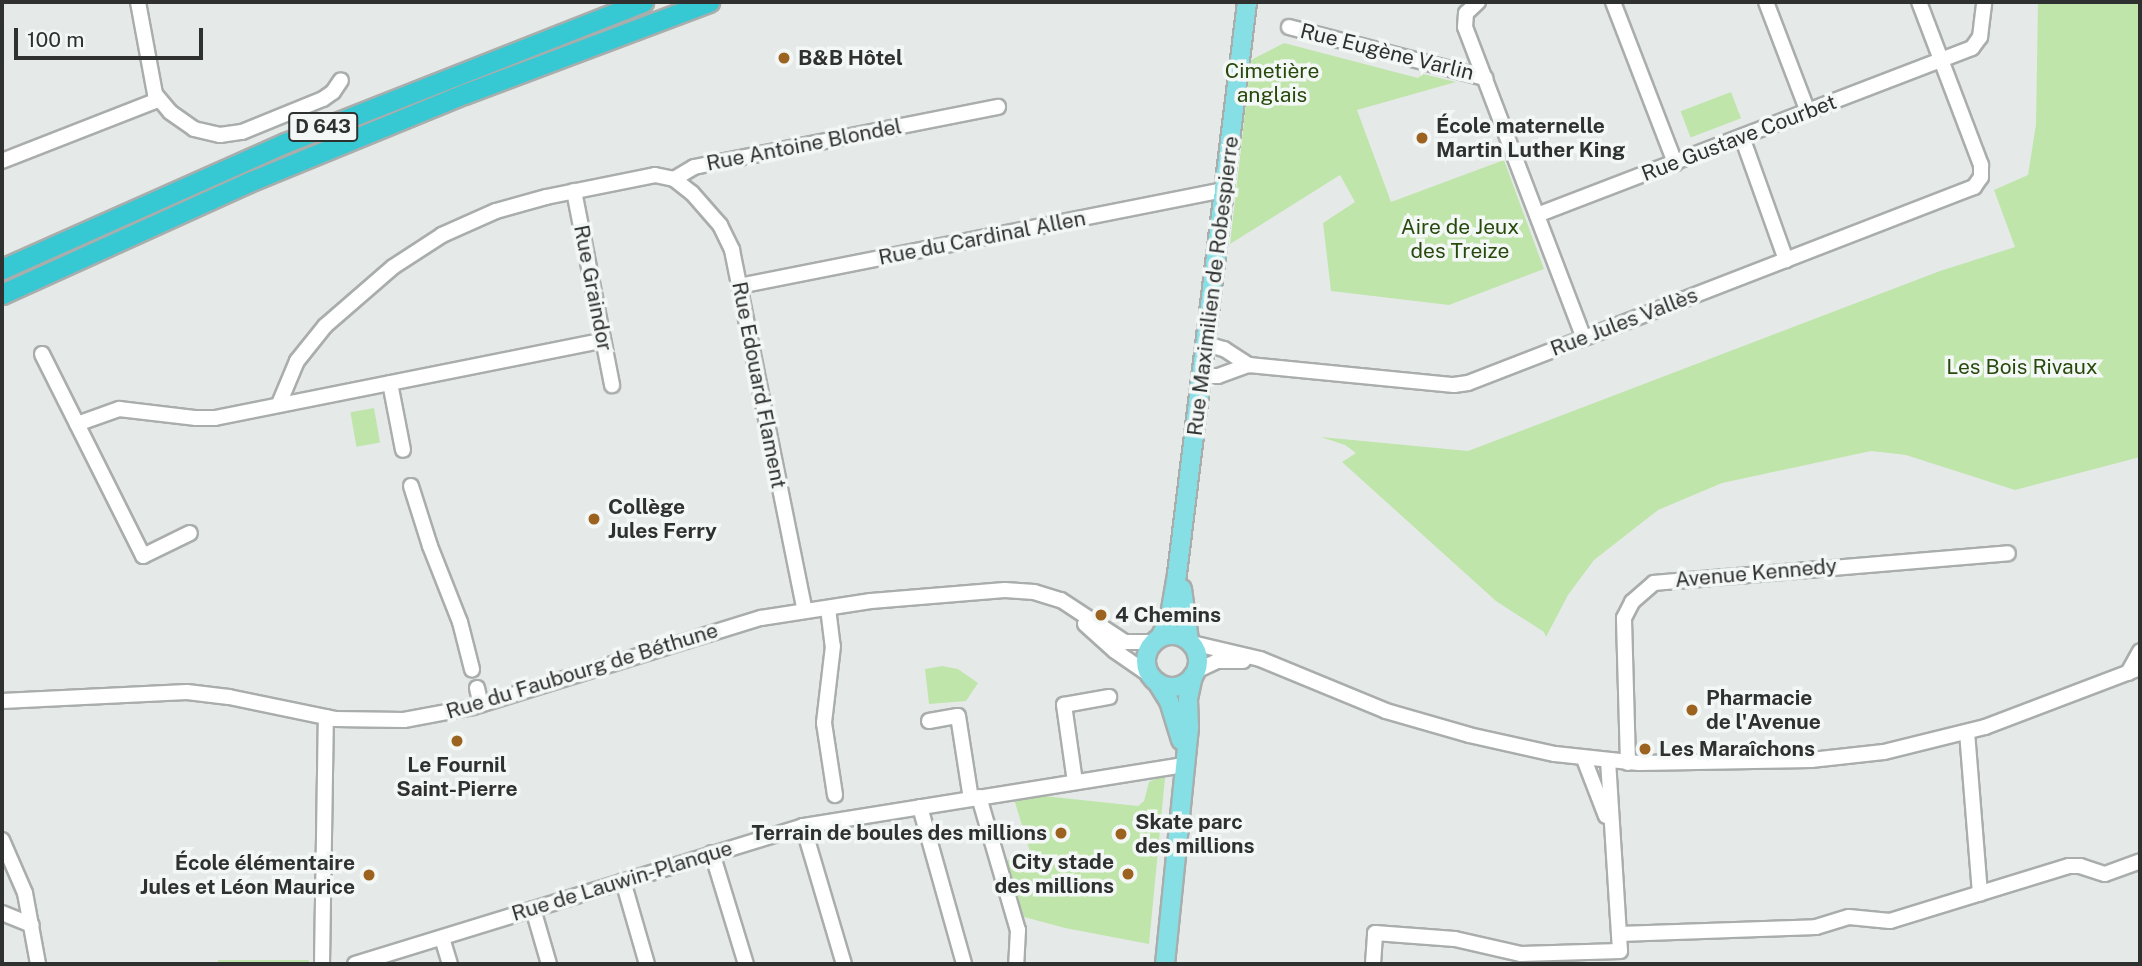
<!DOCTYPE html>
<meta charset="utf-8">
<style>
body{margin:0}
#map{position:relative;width:2142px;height:966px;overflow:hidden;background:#e5eae9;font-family:"Public Sans",sans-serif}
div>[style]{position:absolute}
.green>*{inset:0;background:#c0e5ab;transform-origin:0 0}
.roads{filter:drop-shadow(2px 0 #a9adac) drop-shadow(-2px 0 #a9adac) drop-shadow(0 2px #a9adac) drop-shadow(0 -2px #a9adac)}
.minor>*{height:14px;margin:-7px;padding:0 7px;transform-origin:7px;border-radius:7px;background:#fff}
.major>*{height:18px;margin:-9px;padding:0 9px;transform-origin:9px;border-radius:9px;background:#86dfe5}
.major>.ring{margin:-9px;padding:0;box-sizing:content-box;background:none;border:18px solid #86dfe5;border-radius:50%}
.highway>*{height:19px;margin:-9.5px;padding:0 9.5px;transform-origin:9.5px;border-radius:9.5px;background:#36c9d3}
.dots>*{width:19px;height:19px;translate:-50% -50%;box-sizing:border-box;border:4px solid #f3f7f6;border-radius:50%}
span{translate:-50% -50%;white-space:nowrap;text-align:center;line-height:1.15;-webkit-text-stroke:7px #f3f7f6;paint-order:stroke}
.shield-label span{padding:2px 5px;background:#f3f7f6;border:2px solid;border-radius:5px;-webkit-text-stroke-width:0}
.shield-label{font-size:19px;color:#2f3030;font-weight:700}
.street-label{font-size:21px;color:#2f3030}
.poi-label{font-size:21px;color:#2f3030;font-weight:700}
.left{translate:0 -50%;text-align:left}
.right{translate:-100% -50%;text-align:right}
.park-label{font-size:21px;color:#28490c}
.frame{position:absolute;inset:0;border:4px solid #2f3030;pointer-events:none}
.scale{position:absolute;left:14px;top:28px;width:189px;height:32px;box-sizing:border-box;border:4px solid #2f3030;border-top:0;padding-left:9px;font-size:21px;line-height:24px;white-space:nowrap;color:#2f3030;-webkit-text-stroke:5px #f3f7f6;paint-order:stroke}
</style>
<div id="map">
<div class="green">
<i style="clip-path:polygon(2038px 2px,2140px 2px,2140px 457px,2015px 490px,1906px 455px,1871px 451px,1722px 483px,1658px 510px,1594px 560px,1568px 595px,1546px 637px,1544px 632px,1496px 601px,1342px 462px,1356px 453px,1345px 445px,1321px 437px,1468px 451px,1940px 271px,2015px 247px,1994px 190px,2028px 175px,2036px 124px)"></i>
<i style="clip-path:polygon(1284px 43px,1418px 78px,1423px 74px,1456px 82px,1357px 110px,1391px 202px,1504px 160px,1544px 269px,1449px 305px,1331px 291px,1323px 223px,1355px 202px,1340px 175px,1230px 244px,1251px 60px)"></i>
<i style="left:1731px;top:92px;width:28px;height:54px;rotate:69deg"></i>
<i style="left:374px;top:408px;width:35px;height:24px;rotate:80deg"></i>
<i style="clip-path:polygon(942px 666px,958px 669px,978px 683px,966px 701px,929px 704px,925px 669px)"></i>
<i style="clip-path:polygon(1159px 777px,1165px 778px,1149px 944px,1065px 928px,1024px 917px,1005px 861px,1030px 852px,1014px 799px,1044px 796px,1138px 806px,1144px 801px,1149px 782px)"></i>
<i style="left:218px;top:960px;width:91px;height:4px"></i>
</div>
<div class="roads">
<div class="minor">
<i style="left:138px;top:2px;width:94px;rotate:79.5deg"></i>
<i style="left:155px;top:94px;width:23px;rotate:50deg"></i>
<i style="left:170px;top:112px;width:29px;rotate:35deg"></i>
<i style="left:194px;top:129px;width:27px;rotate:13deg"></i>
<i style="left:220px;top:135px;width:22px;rotate:-8deg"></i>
<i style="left:242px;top:132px;width:87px;rotate:-22.2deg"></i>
<i style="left:323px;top:99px;width:12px;rotate:-35deg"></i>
<i style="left:333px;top:92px;width:14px;rotate:-56deg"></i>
<i style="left:1478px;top:2px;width:16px;rotate:137deg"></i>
<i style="left:1466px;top:13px;width:14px;rotate:94deg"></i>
<i style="left:1465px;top:27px;width:333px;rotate:69.1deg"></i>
<i style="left:1613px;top:2px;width:173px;rotate:68.9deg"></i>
<i style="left:1766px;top:2px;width:118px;rotate:69.1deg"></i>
<i style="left:1289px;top:27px;width:203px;rotate:14.6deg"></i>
<i style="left:1742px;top:137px;width:131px;rotate:70.3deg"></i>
<i style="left:2px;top:161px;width:168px;rotate:-21.4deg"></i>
<i style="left:674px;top:179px;width:23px;rotate:-31deg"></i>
<i style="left:694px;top:167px;width:310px;rotate:-11.2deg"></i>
<i style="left:574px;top:191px;width:198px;rotate:78.9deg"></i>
<i style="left:1537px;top:215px;width:466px;rotate:-21deg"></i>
<i style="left:1972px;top:48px;width:14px;rotate:-54deg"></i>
<i style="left:1980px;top:37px;width:35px;rotate:-83deg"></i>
<i style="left:739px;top:286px;width:494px;rotate:-11.2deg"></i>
<i style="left:1206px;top:344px;width:19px;rotate:16deg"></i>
<i style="left:1224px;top:349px;width:30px;rotate:33deg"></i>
<i style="left:42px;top:354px;width:226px;rotate:63.4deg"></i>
<i style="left:143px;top:556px;width:52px;rotate:-26.1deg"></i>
<i style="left:1202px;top:376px;width:16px"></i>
<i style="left:1218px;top:376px;width:33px;rotate:-20deg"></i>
<i style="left:1249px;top:365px;width:206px;rotate:5.6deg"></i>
<i style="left:1454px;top:385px;width:14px;rotate:-8deg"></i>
<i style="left:1468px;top:383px;width:543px;rotate:-21.17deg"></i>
<i style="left:1974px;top:187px;width:12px;rotate:-55deg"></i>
<i style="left:1981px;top:177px;width:12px;rotate:-90deg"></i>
<i style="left:1981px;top:165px;width:174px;rotate:-110.8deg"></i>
<i style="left:390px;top:383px;width:68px;rotate:79deg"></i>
<i style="left:279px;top:404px;width:47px;rotate:-67.3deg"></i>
<i style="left:297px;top:361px;width:45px;rotate:-51.3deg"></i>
<i style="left:325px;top:326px;width:90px;rotate:-40.9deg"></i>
<i style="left:393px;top:267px;width:59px;rotate:-33.1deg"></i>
<i style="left:442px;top:235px;width:59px;rotate:-24deg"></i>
<i style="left:496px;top:211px;width:52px;rotate:-15.6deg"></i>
<i style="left:546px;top:197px;width:111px;rotate:-11.4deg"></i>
<i style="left:655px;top:175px;width:19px;rotate:12deg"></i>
<i style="left:674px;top:179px;width:23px;rotate:38deg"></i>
<i style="left:692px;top:193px;width:43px;rotate:48.8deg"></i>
<i style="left:720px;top:225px;width:28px;rotate:64deg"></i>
<i style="left:732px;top:250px;width:368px;rotate:78.6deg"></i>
<i style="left:77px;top:424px;width:45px;rotate:-19.7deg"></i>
<i style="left:119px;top:409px;width:78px;rotate:6.7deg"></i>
<i style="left:196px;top:418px;width:19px"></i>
<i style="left:215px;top:418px;width:395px;rotate:-11.3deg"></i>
<i style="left:411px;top:486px;width:63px;rotate:72.4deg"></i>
<i style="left:430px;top:546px;width:82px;rotate:68.5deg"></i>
<i style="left:460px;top:622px;width:49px;rotate:75.7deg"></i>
<i style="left:828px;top:608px;width:38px;rotate:83deg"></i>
<i style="left:833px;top:646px;width:78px;rotate:96.7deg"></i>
<i style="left:824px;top:723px;width:73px;rotate:81.3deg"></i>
<i style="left:1085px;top:624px;width:40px;rotate:42deg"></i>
<i style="left:1115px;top:651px;width:44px;rotate:34.8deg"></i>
<i style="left:1192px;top:643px;width:70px;rotate:13.2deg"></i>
<i style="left:1260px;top:659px;width:136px;rotate:22.4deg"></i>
<i style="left:1386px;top:711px;width:86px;rotate:16.1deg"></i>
<i style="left:1469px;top:735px;width:88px;rotate:12.5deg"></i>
<i style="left:1555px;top:754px;width:84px;rotate:6.1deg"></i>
<i style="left:1639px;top:763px;width:172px;rotate:-1deg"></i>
<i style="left:1811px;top:760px;width:73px;rotate:-6.3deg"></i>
<i style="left:1884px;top:752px;width:104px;rotate:-13.9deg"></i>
<i style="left:1985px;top:727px;width:166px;rotate:-20.8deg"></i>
<i style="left:1196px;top:671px;width:23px;rotate:-25deg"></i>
<i style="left:1217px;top:661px;width:26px"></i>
<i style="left:2128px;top:673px;width:25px;rotate:-61deg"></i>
<i style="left:477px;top:688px;width:17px;rotate:77deg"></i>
<i style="left:2px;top:701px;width:185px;rotate:-2.8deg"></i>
<i style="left:187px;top:692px;width:42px;rotate:6.8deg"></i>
<i style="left:229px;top:697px;width:108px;rotate:11.7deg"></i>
<i style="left:335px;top:719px;width:69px;rotate:0.8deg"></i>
<i style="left:404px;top:720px;width:70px;rotate:-10.7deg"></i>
<i style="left:473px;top:707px;width:301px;rotate:-17.2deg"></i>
<i style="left:761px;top:618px;width:111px;rotate:-8.8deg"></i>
<i style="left:871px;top:601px;width:134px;rotate:-4.7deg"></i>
<i style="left:1005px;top:590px;width:29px;rotate:4deg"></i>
<i style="left:1034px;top:592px;width:28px;rotate:17deg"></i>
<i style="left:1061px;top:600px;width:77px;rotate:33.3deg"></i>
<i style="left:1125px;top:642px;width:29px"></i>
<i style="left:929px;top:721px;width:29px;rotate:-10deg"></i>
<i style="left:958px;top:716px;width:84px;rotate:81.1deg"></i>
<i style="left:1967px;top:732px;width:162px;rotate:85.4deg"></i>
<i style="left:1584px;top:759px;width:61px;rotate:68.9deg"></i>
<i style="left:1628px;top:763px;width:145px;rotate:-91.6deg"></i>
<i style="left:1624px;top:618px;width:18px;rotate:-63deg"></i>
<i style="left:1632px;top:602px;width:29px;rotate:-41deg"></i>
<i style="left:1654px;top:583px;width:355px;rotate:-4.8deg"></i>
<i style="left:1075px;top:782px;width:78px;rotate:-98.1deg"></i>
<i style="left:1064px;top:705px;width:46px;rotate:-10.1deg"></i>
<i style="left:979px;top:797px;width:139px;rotate:73.7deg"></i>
<i style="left:1018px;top:930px;width:34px;rotate:93deg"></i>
<i style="left:920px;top:807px;width:163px;rotate:74.3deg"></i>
<i style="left:803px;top:826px;width:144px;rotate:73.5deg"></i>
<i style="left:2px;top:840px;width:58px;rotate:66.5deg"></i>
<i style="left:25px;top:893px;width:72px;rotate:79.6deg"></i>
<i style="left:712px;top:853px;width:116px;rotate:73deg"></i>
<i style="left:623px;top:881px;width:86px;rotate:73.9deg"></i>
<i style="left:533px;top:909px;width:57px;rotate:73.8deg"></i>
<i style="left:2px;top:913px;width:32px;rotate:22deg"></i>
<i style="left:1619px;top:934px;width:197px;rotate:-2deg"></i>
<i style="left:1816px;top:927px;width:34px;rotate:-17deg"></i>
<i style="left:1849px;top:917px;width:41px;rotate:5.6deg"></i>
<i style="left:1890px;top:921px;width:187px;rotate:-17.1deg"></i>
<i style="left:2069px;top:866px;width:11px"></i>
<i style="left:2080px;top:866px;width:26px;rotate:18deg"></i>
<i style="left:2105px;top:874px;width:37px;rotate:-20deg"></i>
<i style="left:442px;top:938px;width:27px;rotate:73deg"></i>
<i style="left:322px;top:964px;width:247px;rotate:-89.1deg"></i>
<i style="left:355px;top:964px;width:469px;rotate:-17.1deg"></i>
<i style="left:803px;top:826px;width:385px;rotate:-9.1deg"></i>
<i style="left:1373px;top:964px;width:31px;rotate:-86deg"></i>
<i style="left:1375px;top:933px;width:80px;rotate:4.3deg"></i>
<i style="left:1455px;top:939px;width:68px;rotate:12.8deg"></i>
<i style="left:1521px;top:954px;width:99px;rotate:-1.7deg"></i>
<i style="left:1620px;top:951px;width:190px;rotate:-93.6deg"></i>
</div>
<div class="major">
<i style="left:1182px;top:589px;width:51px;rotate:82.2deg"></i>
<i class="ring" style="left:1146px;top:635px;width:34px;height:34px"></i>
<i style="left:1160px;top:637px;width:18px;rotate:-61deg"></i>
<i style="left:1169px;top:621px;width:48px;rotate:-80.3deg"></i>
<i style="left:1177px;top:574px;width:576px;rotate:-83.02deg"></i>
<i style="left:1157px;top:682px;width:22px;rotate:58deg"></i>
<i style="left:1169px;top:701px;width:41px;rotate:72.9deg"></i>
<i style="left:1165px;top:964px;width:237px;rotate:-84.2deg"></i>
<i style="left:1189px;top:728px;width:29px;rotate:-92deg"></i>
<i style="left:1188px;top:699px;width:24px;rotate:-78deg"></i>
</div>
<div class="highway">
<i style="left:2px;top:269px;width:310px;rotate:-24deg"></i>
<i style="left:285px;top:143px;width:385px;rotate:-21.5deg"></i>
<i style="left:2px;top:294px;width:271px;rotate:-24.4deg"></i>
<i style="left:249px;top:182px;width:232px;rotate:-22.3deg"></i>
<i style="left:464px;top:94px;width:262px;rotate:-20.6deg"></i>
</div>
</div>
<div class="dots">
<i style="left:784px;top:58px;background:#9b631f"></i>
<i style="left:1422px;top:138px;background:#9b631f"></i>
<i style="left:594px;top:519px;background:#9b631f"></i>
<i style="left:1101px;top:615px;background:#9b631f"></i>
<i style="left:1692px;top:710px;background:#9b631f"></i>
<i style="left:457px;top:741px;background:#9b631f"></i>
<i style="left:1645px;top:749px;background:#9b631f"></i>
<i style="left:1061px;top:833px;background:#9b631f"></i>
<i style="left:1121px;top:834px;background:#9b631f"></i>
<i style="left:1128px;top:874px;background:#9b631f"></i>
<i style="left:369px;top:875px;background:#9b631f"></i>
</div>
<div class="shield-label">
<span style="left:323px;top:127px">D 643</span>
</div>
<div class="street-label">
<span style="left:1387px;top:52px;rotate:14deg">Rue Eugène Varlin</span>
<span style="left:1739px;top:138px;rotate:-21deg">Rue Gustave Courbet</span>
<span style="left:804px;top:145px;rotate:-11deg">Rue Antoine Blondel</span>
<span style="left:982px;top:238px;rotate:-11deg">Rue du Cardinal Allen</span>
<span style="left:1213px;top:286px;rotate:-83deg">Rue Maximilien de Robespierre</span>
<span style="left:593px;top:288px;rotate:79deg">Rue Graindor</span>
<span style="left:1624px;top:322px;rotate:-21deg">Rue Jules Vallès</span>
<span style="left:759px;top:385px;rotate:79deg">Rue Edouard Flament</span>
<span style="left:1756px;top:573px;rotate:-5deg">Avenue Kennedy</span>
<span style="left:582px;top:671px;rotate:-17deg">Rue du Faubourg de Béthune</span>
<span style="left:622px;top:881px;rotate:-17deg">Rue de Lauwin-Planque</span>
</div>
<div class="poi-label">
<span class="left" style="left:798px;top:58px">B&amp;B Hôtel</span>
<span class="left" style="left:1436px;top:138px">École maternelle<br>Martin Luther King</span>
<span class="left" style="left:608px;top:519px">Collège<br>Jules Ferry</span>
<span class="left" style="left:1115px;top:615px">4 Chemins</span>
<span class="left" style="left:1706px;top:710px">Pharmacie<br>de l'Avenue</span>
<span class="left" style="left:1659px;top:749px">Les Maraîchons</span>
<span style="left:457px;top:777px">Le Fournil<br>Saint-Pierre</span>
<span class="left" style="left:1135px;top:834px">Skate parc<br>des millions</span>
<span class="right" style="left:1047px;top:833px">Terrain de boules des millions</span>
<span class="right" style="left:1114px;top:874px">City stade<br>des millions</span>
<span class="right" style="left:355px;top:875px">École élémentaire<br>Jules et Léon Maurice</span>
</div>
<div class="park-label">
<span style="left:1272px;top:83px">Cimetière<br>anglais</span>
<span style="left:1460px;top:239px">Aire de Jeux<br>des Treize</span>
<span style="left:2022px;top:367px">Les Bois Rivaux</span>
</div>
<div class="frame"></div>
<div class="scale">100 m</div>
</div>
